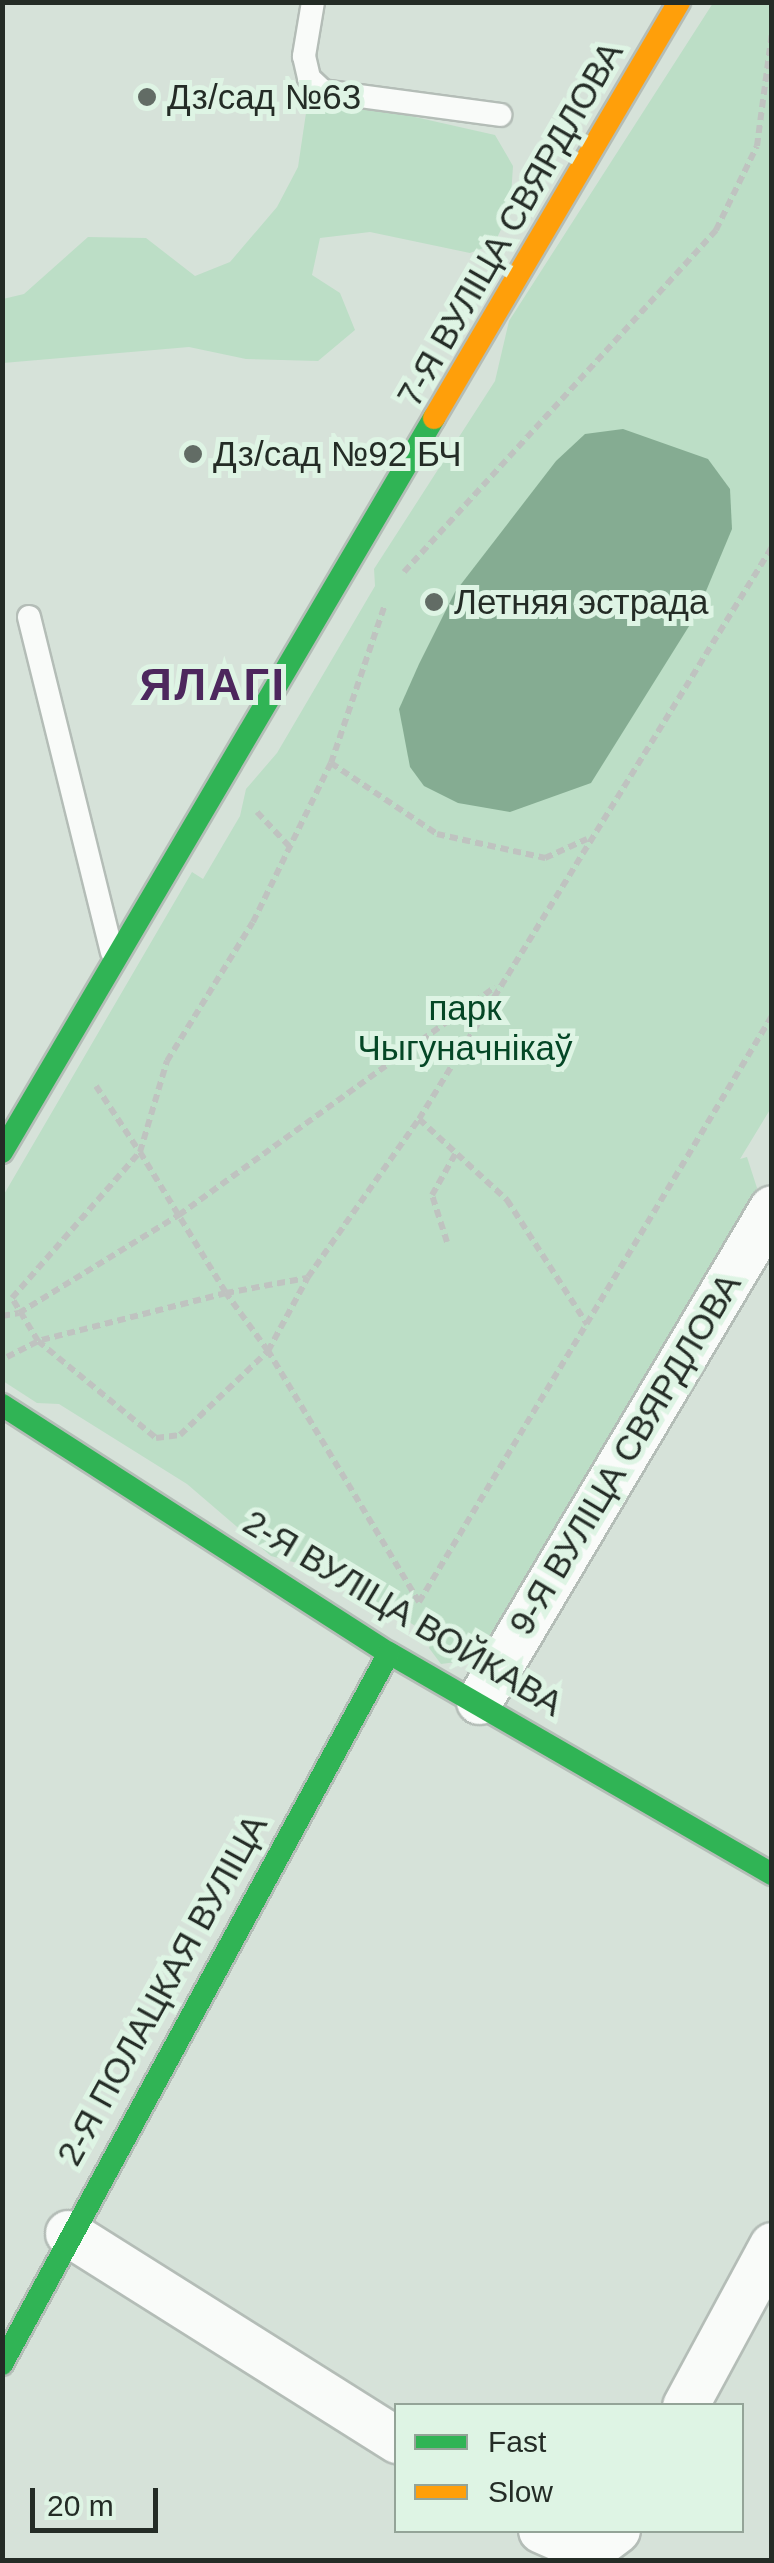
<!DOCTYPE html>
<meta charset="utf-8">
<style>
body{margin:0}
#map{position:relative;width:774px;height:2563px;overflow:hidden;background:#d6e2d9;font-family:Arial,sans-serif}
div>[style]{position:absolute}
.green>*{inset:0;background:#bcdec6}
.water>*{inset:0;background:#85ac92}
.path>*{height:6px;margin-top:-3px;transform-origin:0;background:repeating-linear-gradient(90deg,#bfc3c0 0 8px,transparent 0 13px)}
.roads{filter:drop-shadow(2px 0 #b4bdb7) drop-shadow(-2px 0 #b4bdb7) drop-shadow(0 2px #b4bdb7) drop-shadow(0 -2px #b4bdb7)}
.lane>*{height:22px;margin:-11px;padding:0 11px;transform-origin:11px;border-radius:11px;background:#f9fbf9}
.street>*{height:45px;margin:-22.5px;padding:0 22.5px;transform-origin:22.5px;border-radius:22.5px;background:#f9fbf9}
.fast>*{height:22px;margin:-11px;padding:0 11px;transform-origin:11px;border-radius:11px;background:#30b455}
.slow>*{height:22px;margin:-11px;padding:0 11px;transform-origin:11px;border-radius:11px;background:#ff9f0a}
.dots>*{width:28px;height:28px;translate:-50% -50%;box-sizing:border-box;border:5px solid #def4e4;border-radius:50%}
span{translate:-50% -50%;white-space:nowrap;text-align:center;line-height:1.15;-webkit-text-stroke:10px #def4e4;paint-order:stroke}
.poi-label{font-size:35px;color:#242c26}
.left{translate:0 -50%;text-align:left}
.street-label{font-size:35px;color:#242c26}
.park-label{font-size:35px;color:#054726}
.district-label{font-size:45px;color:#4d275d;font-weight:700;letter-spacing:2.5px}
.frame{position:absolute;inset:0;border:5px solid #242c26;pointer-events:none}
.legend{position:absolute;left:394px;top:2403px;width:350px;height:130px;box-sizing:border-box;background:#def4e4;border:2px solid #94a498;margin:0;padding:12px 18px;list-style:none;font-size:30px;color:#242c26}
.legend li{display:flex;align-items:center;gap:20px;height:50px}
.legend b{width:50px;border:2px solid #94a498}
.scale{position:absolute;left:30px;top:2488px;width:128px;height:45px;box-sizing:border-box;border:5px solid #242c26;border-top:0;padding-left:12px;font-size:30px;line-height:35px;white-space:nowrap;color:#242c26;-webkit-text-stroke:8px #def4e4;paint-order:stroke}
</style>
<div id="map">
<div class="green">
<i style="clip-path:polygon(713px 3px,771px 3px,771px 1108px,740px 1159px,747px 1157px,757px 1188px,704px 1304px,512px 1619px,464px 1661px,441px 1664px,429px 1648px,433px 1637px,327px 1571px,271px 1556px,187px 1484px,59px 1404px,37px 1403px,3px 1381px,3px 1196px,192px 872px,203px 879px,240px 816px,246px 789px,277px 753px,375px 586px,374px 569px,495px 381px,509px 321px)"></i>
<i style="clip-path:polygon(344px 101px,495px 135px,513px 166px,510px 211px,494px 244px,470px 253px,370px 232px,320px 238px,312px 275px,340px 293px,355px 330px,318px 361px,246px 359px,189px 347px,3px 363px,3px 299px,24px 294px,88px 237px,146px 238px,195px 276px,230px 262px,277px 207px,298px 167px,306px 113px)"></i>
</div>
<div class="water">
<i style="clip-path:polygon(623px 429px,708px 459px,730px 489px,732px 529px,696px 615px,591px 783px,510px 812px,458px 803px,424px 786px,410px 767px,399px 709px,419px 664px,455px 592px,556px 461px,585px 434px)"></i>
</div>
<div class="path">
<i style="left:404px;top:572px;width:463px;rotate:-47.6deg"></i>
<i style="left:716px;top:230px;width:93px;rotate:-64deg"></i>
<i style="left:757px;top:146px;width:115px;rotate:-82.5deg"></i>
<i style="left:331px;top:763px;width:128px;rotate:33.8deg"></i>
<i style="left:437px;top:834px;width:111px;rotate:12.5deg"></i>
<i style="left:545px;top:858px;width:46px;rotate:-24.3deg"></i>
<i style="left:257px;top:812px;width:48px;rotate:46.7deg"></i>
<i style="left:96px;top:1086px;width:78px;rotate:56.5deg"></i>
<i style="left:419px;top:1119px;width:120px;rotate:42.6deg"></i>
<i style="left:507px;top:1200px;width:148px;rotate:57.2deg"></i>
<i style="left:140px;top:1152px;width:95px;rotate:-73.5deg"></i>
<i style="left:167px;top:1061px;width:163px;rotate:-58.3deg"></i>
<i style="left:253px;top:922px;width:177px;rotate:-63.9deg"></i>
<i style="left:331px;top:763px;width:168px;rotate:-71.2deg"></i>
<i style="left:140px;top:1152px;width:165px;rotate:58.6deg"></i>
<i style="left:226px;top:1293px;width:194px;rotate:165.7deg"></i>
<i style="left:38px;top:1341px;width:50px;rotate:-121.2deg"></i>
<i style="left:12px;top:1298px;width:194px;rotate:-48.8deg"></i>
<i style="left:447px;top:1242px;width:49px;rotate:-107.7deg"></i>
<i style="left:432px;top:1195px;width:48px;rotate:-60.3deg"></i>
<i style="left:2px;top:1316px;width:17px;rotate:-10deg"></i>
<i style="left:19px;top:1313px;width:188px;rotate:-31.5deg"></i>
<i style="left:179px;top:1215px;width:390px;rotate:-35.8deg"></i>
<i style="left:7px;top:1357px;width:35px;rotate:-27deg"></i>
<i style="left:38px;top:1341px;width:153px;rotate:39.4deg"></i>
<i style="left:156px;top:1438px;width:24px;rotate:-7deg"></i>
<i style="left:180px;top:1435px;width:122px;rotate:-43.7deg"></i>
<i style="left:268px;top:1351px;width:72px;rotate:-125.9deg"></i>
<i style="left:226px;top:1293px;width:82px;rotate:-10.5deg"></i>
<i style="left:419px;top:1602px;width:293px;rotate:-121deg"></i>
<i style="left:268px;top:1351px;width:84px;rotate:-61.6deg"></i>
<i style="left:308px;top:1277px;width:193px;rotate:-54.9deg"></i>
<i style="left:419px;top:1119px;width:672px;rotate:-58.32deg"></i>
<i style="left:419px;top:1602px;width:684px;rotate:-58.94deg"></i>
</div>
<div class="roads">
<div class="lane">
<i style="left:313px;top:2px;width:55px;rotate:99.5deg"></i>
<i style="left:304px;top:56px;width:23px;rotate:77deg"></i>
<i style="left:309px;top:78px;width:19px;rotate:43deg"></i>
<i style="left:323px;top:91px;width:179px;rotate:7.7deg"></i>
<i style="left:29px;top:617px;width:345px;rotate:76.1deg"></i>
</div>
<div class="street">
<i style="left:479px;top:1701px;width:573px;rotate:-59.28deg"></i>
<i style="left:68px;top:2233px;width:389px;rotate:32.2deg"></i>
<i style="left:685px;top:2406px;width:183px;rotate:-61.6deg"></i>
<i style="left:541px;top:2530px;width:52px;rotate:23.6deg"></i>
<i style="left:589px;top:2551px;width:35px;rotate:-37deg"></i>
</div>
<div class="fast">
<i style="left:2px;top:1152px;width:852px;rotate:-59.52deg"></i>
<i style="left:2px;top:1405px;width:460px;rotate:32.7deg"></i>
<i style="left:389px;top:1653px;width:442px;rotate:30deg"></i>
<i style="left:2px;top:2364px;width:809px;rotate:-61.44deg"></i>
</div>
<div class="slow">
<i style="left:434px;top:418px;width:483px;rotate:-59.5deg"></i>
</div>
</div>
<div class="dots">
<i style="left:147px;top:97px;background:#626c65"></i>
<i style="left:193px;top:454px;background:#626c65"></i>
<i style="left:434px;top:602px;background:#626c65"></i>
</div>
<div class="poi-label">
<span class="left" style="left:167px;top:97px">Дз/сад №63</span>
<span class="left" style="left:213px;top:454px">Дз/сад №92 БЧ</span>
<span class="left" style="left:454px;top:602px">Летняя эстрада</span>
</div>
<div class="street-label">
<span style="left:510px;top:224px;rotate:-60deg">7-Я ВУЛІЦА СВЯРДЛОВА</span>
<span style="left:625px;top:1454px;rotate:-59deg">9-Я ВУЛІЦА СВЯРДЛОВА</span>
<span style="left:403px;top:1613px;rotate:31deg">2-Я ВУЛІЦА ВОЙКАВА</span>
<span style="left:162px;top:1990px;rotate:-61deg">2-Я ПОЛАЦКАЯ ВУЛІЦА</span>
</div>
<div class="park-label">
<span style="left:465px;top:1028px">парк<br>Чыгуначнікаў</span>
</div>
<div class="district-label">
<span style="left:213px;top:685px">ЯЛАГІ</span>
</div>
<div class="frame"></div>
<ul class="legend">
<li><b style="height:12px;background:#30b455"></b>Fast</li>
<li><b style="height:12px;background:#ff9f0a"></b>Slow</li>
</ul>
<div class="scale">20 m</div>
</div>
